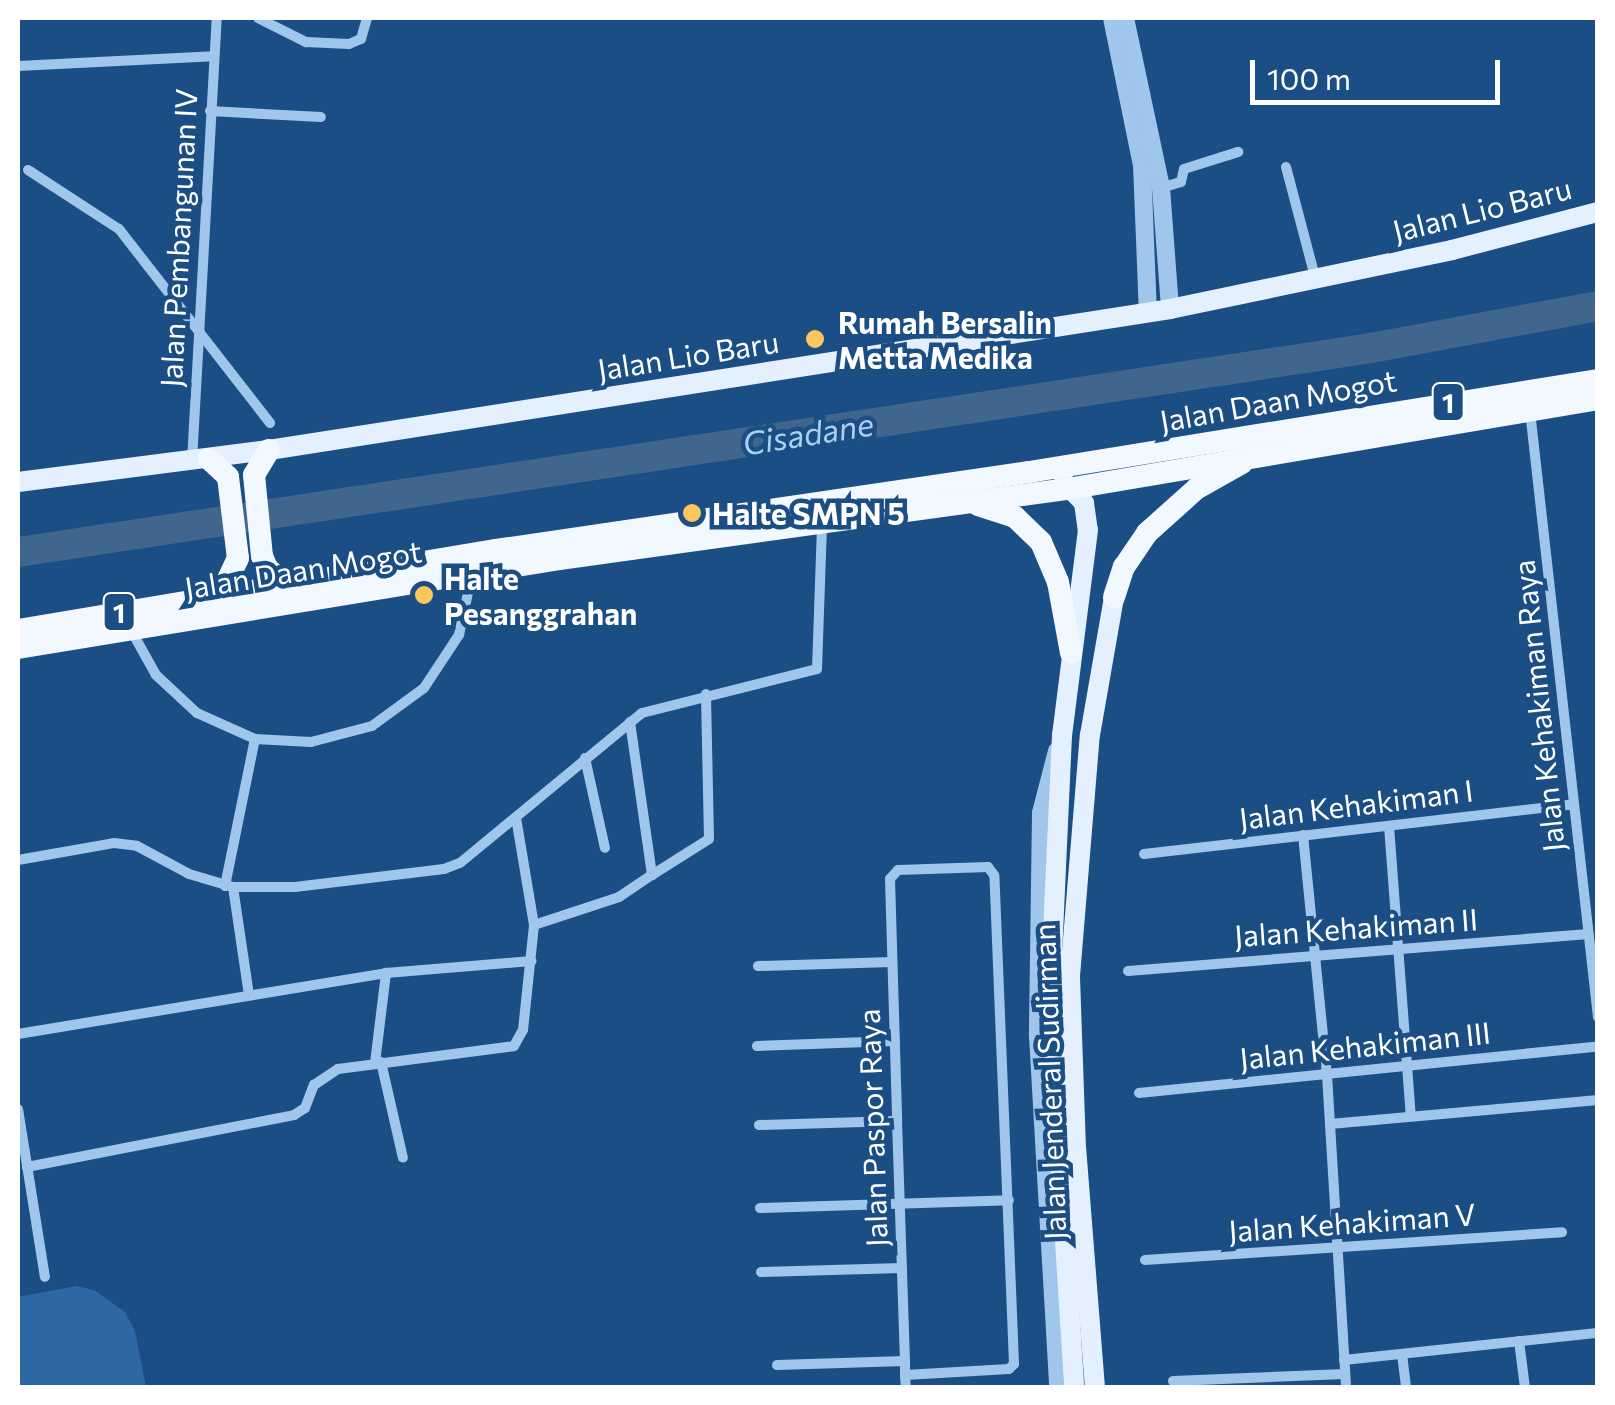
<!DOCTYPE html>
<style>
body{margin:0}
#map{position:relative;width:1615px;height:1405px;overflow:hidden;background:#1b4e84;font-family:Commissioner,sans-serif}
div>[style]{position:absolute}
.green>*{inset:0;background:#2e68a2}
.river>*{height:30px;margin:-15px;padding:0 15px;transform-origin:15px;border-radius:15px;background:#40668d}
.minor>*{height:10px;margin:-5px;padding:0 5px;transform-origin:5px;border-radius:5px;background:#a0c6eb}
.tertiary>*{height:18px;margin:-9px;padding:0 9px;transform-origin:9px;border-radius:9px;background:#a0c6eb}
.primary>*{height:20px;margin:-10px;padding:0 10px;transform-origin:10px;border-radius:10px;background:#e5f0ff}
.trunk>*{height:22px;margin:-11px;padding:0 11px;transform-origin:11px;border-radius:11px;background:#f2f8ff}
.dots>*{width:28px;height:28px;translate:-50% -50%;box-sizing:border-box;border:5px solid #1b4e84;border-radius:50%}
span{translate:-50% -50%;white-space:nowrap;text-align:center;line-height:1.15;-webkit-text-stroke:9px #1b4e84;paint-order:stroke}
.shield-label span{padding:2px 8px;background:#1b4e84;border:2px solid;border-radius:8px;-webkit-text-stroke-width:0}
.shield-label{font-size:28px;color:#fff;font-weight:700}
.street-label{font-size:30px;color:#fff}
.poi-label{font-size:30px;color:#fff;font-weight:700}
.left{translate:0 -50%;text-align:left}
.water-label{font-size:32px;color:#acd0f2;font-style:italic}
.frame{position:absolute;inset:0;border:20px solid #fff;pointer-events:none}
.scale{position:absolute;left:1250px;top:60px;width:250px;height:45px;box-sizing:border-box;border:5px solid #fff;border-top:0;padding-left:12px;font-size:30px;line-height:35px;white-space:nowrap;color:#fff;-webkit-text-stroke:8px #1b4e84;paint-order:stroke}
</style>
<div id="map">
<div class="green">
<i style="clip-path:polygon(76px 1286px,94px 1290px,125px 1312px,135px 1331px,146px 1387px,18px 1387px,18px 1297px)"></i>
</div>
<div class="river">
<i style="left:18px;top:552px;width:1368px;rotate:-8.57deg"></i>
<i style="left:1371px;top:348px;width:231px;rotate:-10.5deg"></i>
</div>
<div class="minor">
<i style="left:258px;top:18px;width:54px;rotate:26.6deg"></i>
<i style="left:306px;top:42px;width:43px;rotate:2.7deg"></i>
<i style="left:349px;top:44px;width:13px;rotate:-23deg"></i>
<i style="left:361px;top:39px;width:22px;rotate:-74deg"></i>
<i style="left:18px;top:66px;width:195px;rotate:-2.9deg"></i>
<i style="left:210px;top:111px;width:111px;rotate:3.1deg"></i>
<i style="left:1286px;top:167px;width:114px;rotate:75.2deg"></i>
<i style="left:28px;top:170px;width:108px;rotate:33deg"></i>
<i style="left:119px;top:229px;width:246px;rotate:52.1deg"></i>
<i style="left:1161px;top:188px;width:21px;rotate:-17deg"></i>
<i style="left:1181px;top:182px;width:13px;rotate:-77deg"></i>
<i style="left:1184px;top:169px;width:57px;rotate:-17.5deg"></i>
<i style="left:1530px;top:411px;width:610px;rotate:83.6deg"></i>
<i style="left:192px;top:461px;width:444px;rotate:-86.8deg"></i>
<i style="left:132px;top:632px;width:49px;rotate:60.8deg"></i>
<i style="left:156px;top:675px;width:56px;rotate:42.8deg"></i>
<i style="left:197px;top:713px;width:64px;rotate:24.1deg"></i>
<i style="left:255px;top:739px;width:56px;rotate:3.1deg"></i>
<i style="left:311px;top:742px;width:63px;rotate:-14.7deg"></i>
<i style="left:372px;top:726px;width:64px;rotate:-36.2deg"></i>
<i style="left:424px;top:688px;width:64px;rotate:-56.6deg"></i>
<i style="left:459px;top:635px;width:62px;rotate:-78deg"></i>
<i style="left:630px;top:722px;width:155px;rotate:81.8deg"></i>
<i style="left:652px;top:875px;width:67px;rotate:-32.3deg"></i>
<i style="left:709px;top:839px;width:145px;rotate:-91.2deg"></i>
<i style="left:585px;top:758px;width:92px;rotate:77.5deg"></i>
<i style="left:1389px;top:826px;width:291px;rotate:85.7deg"></i>
<i style="left:1303px;top:835px;width:241px;rotate:84.3deg"></i>
<i style="left:1327px;top:1075px;width:314px;rotate:86.5deg"></i>
<i style="left:1144px;top:854px;width:433px;rotate:-6.6deg"></i>
<i style="left:18px;top:860px;width:97px;rotate:-10deg"></i>
<i style="left:114px;top:843px;width:23px;rotate:7deg"></i>
<i style="left:137px;top:846px;width:59px;rotate:28.3deg"></i>
<i style="left:189px;top:874px;width:46px;rotate:16.5deg"></i>
<i style="left:233px;top:887px;width:62px"></i>
<i style="left:295px;top:887px;width:150px;rotate:-6.9deg"></i>
<i style="left:444px;top:869px;width:17px;rotate:-21deg"></i>
<i style="left:460px;top:863px;width:236px;rotate:-39.5deg"></i>
<i style="left:642px;top:713px;width:180px;rotate:-14.1deg"></i>
<i style="left:817px;top:669px;width:145px;rotate:-88deg"></i>
<i style="left:225px;top:886px;width:150px;rotate:-78.5deg"></i>
<i style="left:233px;top:887px;width:109px;rotate:81.6deg"></i>
<i style="left:534px;top:925px;width:89px;rotate:-18.2deg"></i>
<i style="left:619px;top:897px;width:40px;rotate:-34deg"></i>
<i style="left:758px;top:966px;width:134px;rotate:-1.7deg"></i>
<i style="left:1128px;top:971px;width:462px;rotate:-4.6deg"></i>
<i style="left:18px;top:1034px;width:373px;rotate:-9.4deg"></i>
<i style="left:386px;top:973px;width:146px;rotate:-4.7deg"></i>
<i style="left:757px;top:1046px;width:138px;rotate:-2.1deg"></i>
<i style="left:381px;top:1062px;width:98px;rotate:77.1deg"></i>
<i style="left:375px;top:1063px;width:91px;rotate:-83deg"></i>
<i style="left:1139px;top:1093px;width:461px;rotate:-5.8deg"></i>
<i style="left:18px;top:1109px;width:170px;rotate:80.9deg"></i>
<i style="left:1330px;top:1124px;width:269px;rotate:-5.1deg"></i>
<i style="left:759px;top:1125px;width:138px;rotate:-1.7deg"></i>
<i style="left:27px;top:1167px;width:272px;rotate:-11deg"></i>
<i style="left:294px;top:1115px;width:13px;rotate:-32deg"></i>
<i style="left:305px;top:1108px;width:25px;rotate:-69deg"></i>
<i style="left:314px;top:1085px;width:29px;rotate:-34deg"></i>
<i style="left:338px;top:1069px;width:177px;rotate:-7.4deg"></i>
<i style="left:514px;top:1046px;width:18px;rotate:-61deg"></i>
<i style="left:523px;top:1030px;width:106px;rotate:-84deg"></i>
<i style="left:534px;top:925px;width:109px;rotate:-99.5deg"></i>
<i style="left:760px;top:1208px;width:249px;rotate:-1.8deg"></i>
<i style="left:1145px;top:1260px;width:418px;rotate:-3.8deg"></i>
<i style="left:761px;top:1272px;width:141px;rotate:-1.6deg"></i>
<i style="left:1519px;top:1341px;width:47px;rotate:82.7deg"></i>
<i style="left:1402px;top:1354px;width:34px;rotate:83deg"></i>
<i style="left:1344px;top:1360px;width:255px;rotate:-6.1deg"></i>
<i style="left:777px;top:1365px;width:128px;rotate:-1.8deg"></i>
<i style="left:905px;top:1375px;width:104px;rotate:-3.3deg"></i>
<i style="left:1009px;top:1369px;width:7px;rotate:-45deg"></i>
<i style="left:1014px;top:1364px;width:489px;rotate:-92.3deg"></i>
<i style="left:994px;top:875px;width:10px;rotate:-127deg"></i>
<i style="left:988px;top:867px;width:90px;rotate:178.1deg"></i>
<i style="left:898px;top:870px;width:12px;rotate:132deg"></i>
<i style="left:890px;top:879px;width:242px;rotate:88.3deg"></i>
<i style="left:897px;top:1121px;width:240px;rotate:88.1deg"></i>
<i style="left:905px;top:1361px;width:14px;rotate:90deg"></i>
<i style="left:905px;top:1375px;width:13px;rotate:86deg"></i>
<i style="left:1173px;top:1381px;width:172px;rotate:-2.3deg"></i>
</div>
<div class="tertiary">
<i style="left:1112px;top:18px;width:150px;rotate:78.5deg"></i>
<i style="left:1142px;top:165px;width:147px;rotate:87.7deg"></i>
<i style="left:1125px;top:18px;width:174px;rotate:78deg"></i>
<i style="left:1161px;top:188px;width:121px;rotate:85.7deg"></i>
<i style="left:1057px;top:751px;width:64px;rotate:104.5deg"></i>
<i style="left:1041px;top:813px;width:223px;rotate:90.8deg"></i>
<i style="left:1038px;top:1036px;width:353px;rotate:86.7deg"></i>
</div>
<div class="primary">
<i style="left:18px;top:482px;width:253px;rotate:-7.3deg"></i>
<i style="left:269px;top:450px;width:912px;rotate:-8.89deg"></i>
<i style="left:1170px;top:309px;width:288px;rotate:-11.8deg"></i>
<i style="left:1452px;top:250px;width:151px;rotate:-14.6deg"></i>
<i style="left:1064px;top:482px;width:29px;rotate:46deg"></i>
<i style="left:1084px;top:503px;width:27px;rotate:82deg"></i>
<i style="left:1088px;top:530px;width:207px;rotate:97.2deg"></i>
<i style="left:1062px;top:735px;width:267px;rotate:92.6deg"></i>
<i style="left:1050px;top:1002px;width:387px;rotate:86.4deg"></i>
<i style="left:1095px;top:1388px;width:240px;rotate:-94.5deg"></i>
<i style="left:1076px;top:1149px;width:173px;rotate:-92deg"></i>
<i style="left:1070px;top:976px;width:242px;rotate:-85.3deg"></i>
<i style="left:1090px;top:735px;width:140px;rotate:-80.1deg"></i>
</div>
<div class="trunk">
<i style="left:269px;top:450px;width:29px;rotate:121deg"></i>
<i style="left:254px;top:475px;width:81px;rotate:84.4deg"></i>
<i style="left:262px;top:556px;width:13px;rotate:67deg"></i>
<i style="left:267px;top:568px;width:24px;rotate:42deg"></i>
<i style="left:209px;top:459px;width:26px;rotate:43deg"></i>
<i style="left:228px;top:477px;width:82px;rotate:83deg"></i>
<i style="left:238px;top:558px;width:40px;rotate:115deg"></i>
<i style="left:978px;top:505px;width:39px;rotate:18deg"></i>
<i style="left:1015px;top:517px;width:36px;rotate:44deg"></i>
<i style="left:1041px;top:542px;width:43px;rotate:67deg"></i>
<i style="left:1058px;top:582px;width:72px;rotate:79.6deg"></i>
<i style="left:1114px;top:597px;width:32px;rotate:-72deg"></i>
<i style="left:1124px;top:567px;width:41px;rotate:-55.9deg"></i>
<i style="left:1147px;top:533px;width:66px;rotate:-41.9deg"></i>
<i style="left:1196px;top:489px;width:53px;rotate:-29.5deg"></i>
<i style="left:18px;top:630px;width:485px;rotate:-9.5deg"></i>
<i style="left:496px;top:550px;width:539px;rotate:-8.33deg"></i>
<i style="left:1029px;top:472px;width:576px;rotate:-9.18deg"></i>
<i style="left:18px;top:648px;width:548px;rotate:-9.34deg"></i>
<i style="left:559px;top:559px;width:519px;rotate:-7.86deg"></i>
<i style="left:1073px;top:488px;width:532px;rotate:-9.62deg"></i>
</div>
<div class="dots">
<i style="left:815px;top:339px;background:#fcc75d"></i>
<i style="left:692px;top:513px;background:#fcc75d"></i>
<i style="left:424px;top:595px;background:#fcc75d"></i>
</div>
<div class="shield-label">
<span style="left:1448px;top:402px">1</span>
<span style="left:119px;top:612px">1</span>
</div>
<div class="street-label">
<span style="left:1482px;top:209px;rotate:-14deg">Jalan Lio Baru</span>
<span style="left:178px;top:238px;rotate:-87deg">Jalan Pembangunan IV</span>
<span style="left:688px;top:355px;rotate:-9deg">Jalan Lio Baru</span>
<span style="left:1278px;top:400px;rotate:-10deg">Jalan Daan Mogot</span>
<span style="left:303px;top:569px;rotate:-9deg">Jalan Daan Mogot</span>
<span style="left:1538px;top:706px;rotate:-96deg">Jalan Kehakiman Raya</span>
<span style="left:1356px;top:804px;rotate:-7deg">Jalan Kehakiman I</span>
<span style="left:1356px;top:927px;rotate:-4deg">Jalan Kehakiman II</span>
<span style="left:1365px;top:1045px;rotate:-6deg">Jalan Kehakiman III</span>
<span style="left:1049px;top:1082px;rotate:-92deg">Jalan Jenderal Sudirman</span>
<span style="left:872px;top:1128px;rotate:-92deg">Jalan Paspor Raya</span>
<span style="left:1352px;top:1222px;rotate:-4deg">Jalan Kehakiman V</span>
</div>
<div class="poi-label">
<span class="left" style="left:838px;top:339px">Rumah Bersalin<br>Metta Medika</span>
<span class="left" style="left:712px;top:513px">Halte SMPN 5</span>
<span class="left" style="left:444px;top:595px">Halte<br>Pesanggrahan</span>
</div>
<div class="water-label">
<span style="left:808px;top:433px;rotate:-9deg">Cisadane</span>
</div>
<div class="frame"></div>
<div class="scale">100 m</div>
</div>
